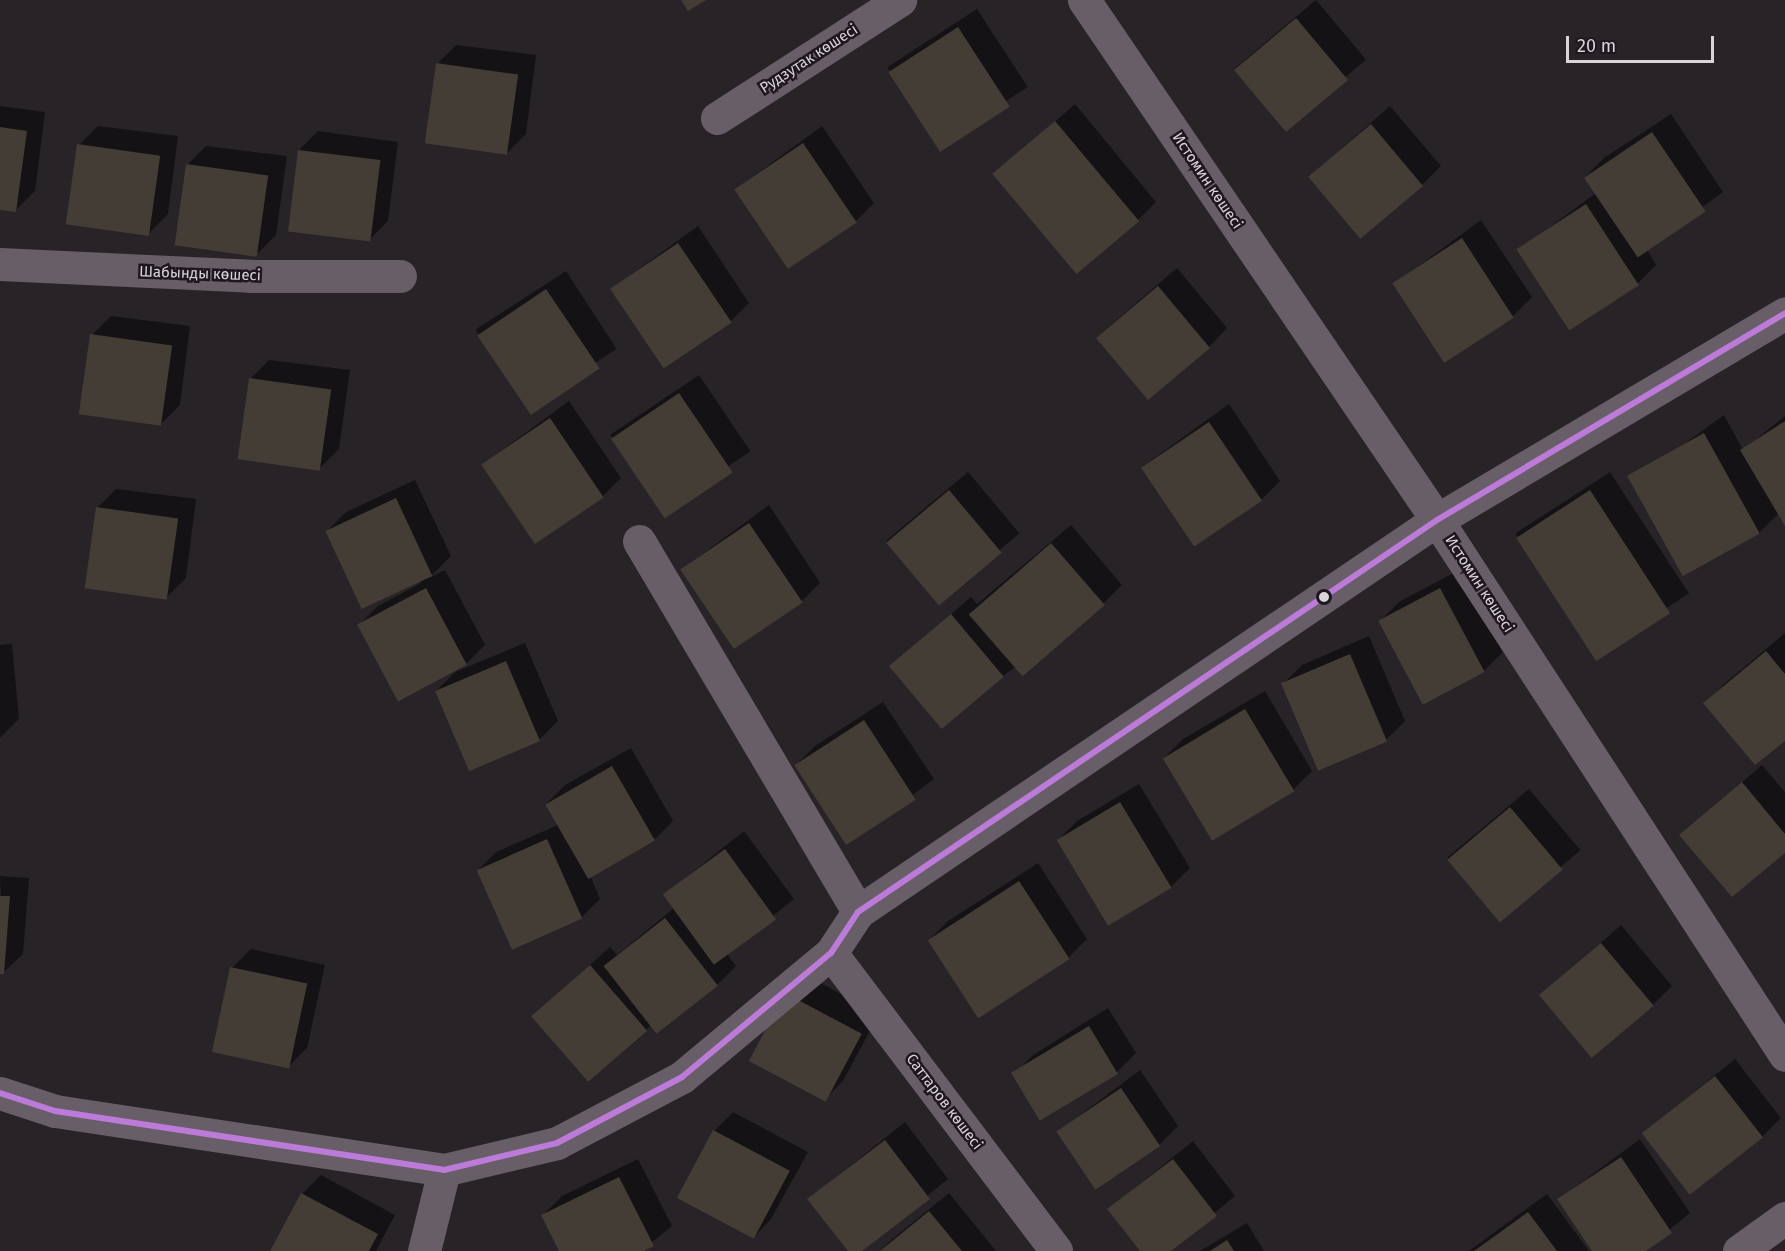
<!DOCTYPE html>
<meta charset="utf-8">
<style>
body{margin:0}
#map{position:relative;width:1785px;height:1251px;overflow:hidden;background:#272327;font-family:"Fira Sans",sans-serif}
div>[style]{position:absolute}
.shadow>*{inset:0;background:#0007;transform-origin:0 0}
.building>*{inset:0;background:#433d35;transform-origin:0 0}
.minor>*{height:33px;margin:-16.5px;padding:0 16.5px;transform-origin:16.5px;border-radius:16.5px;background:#675e67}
.tertiary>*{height:33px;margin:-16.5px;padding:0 16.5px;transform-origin:16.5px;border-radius:16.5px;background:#675e67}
.bus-1>*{height:6px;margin:-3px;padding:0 3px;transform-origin:3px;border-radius:3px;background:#bd7bd9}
.dots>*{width:16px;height:16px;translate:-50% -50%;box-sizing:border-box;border:3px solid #1f1720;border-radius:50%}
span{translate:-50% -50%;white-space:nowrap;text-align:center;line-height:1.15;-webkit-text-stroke:5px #1f1720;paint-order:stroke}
.street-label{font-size:15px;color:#dad4da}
.scale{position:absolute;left:1566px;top:36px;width:148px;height:27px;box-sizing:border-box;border:3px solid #dad4da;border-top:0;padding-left:8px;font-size:18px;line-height:21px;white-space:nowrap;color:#dad4da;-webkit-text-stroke:4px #1f1720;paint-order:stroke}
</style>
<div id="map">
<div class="shadow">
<i style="left:1316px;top:0;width:78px;height:106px;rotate:50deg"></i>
<i style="left:977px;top:9px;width:93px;height:107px;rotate:57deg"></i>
<i style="clip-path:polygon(456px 45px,536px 55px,526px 134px,507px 153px,437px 64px)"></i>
<i style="clip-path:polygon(1075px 104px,1156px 202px,1137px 221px,995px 174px)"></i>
<i style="clip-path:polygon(0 106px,45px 112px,35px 191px,16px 210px,0 208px)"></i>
<i style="clip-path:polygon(1390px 106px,1441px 166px,1422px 185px,1310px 176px)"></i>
<i style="clip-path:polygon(1671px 114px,1723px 192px,1646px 248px,1656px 265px,1638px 283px,1519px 250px,1596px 193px,1585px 177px,1604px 158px)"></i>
<i style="clip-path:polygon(98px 126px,178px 136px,168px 214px,149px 233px,79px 145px)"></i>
<i style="clip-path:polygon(822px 126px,874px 203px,855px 222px,736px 189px)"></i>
<i style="clip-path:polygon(318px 131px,398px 142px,388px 221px,369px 240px,299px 150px)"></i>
<i style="clip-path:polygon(206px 146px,287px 156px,276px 235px,257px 254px,187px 165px)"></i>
<i style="clip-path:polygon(1481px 220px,1532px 297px,1513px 316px,1394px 284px)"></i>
<i style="clip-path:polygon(698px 226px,749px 303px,730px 322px,611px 289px)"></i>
<i style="clip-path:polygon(1177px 268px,1227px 328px,1209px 347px,1097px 337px)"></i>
<i style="left:566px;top:271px;width:93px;height:108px;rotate:57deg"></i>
<i style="clip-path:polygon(111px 316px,190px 326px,180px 405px,161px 424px,92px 335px)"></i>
<i style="clip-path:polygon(269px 360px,350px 370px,339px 449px,320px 468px,250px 379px)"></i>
<i style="left:699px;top:375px;width:92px;height:107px;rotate:56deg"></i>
<i style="clip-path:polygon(569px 401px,621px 478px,602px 497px,483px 464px)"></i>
<i style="clip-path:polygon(1229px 404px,1280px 481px,1261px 500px,1142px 467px)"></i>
<i style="clip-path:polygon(1724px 415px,1743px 450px,1785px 416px,1785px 523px,1779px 513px,1759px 533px,1632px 482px)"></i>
<i style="left:968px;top:472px;width:80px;height:107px;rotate:50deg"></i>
<i style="left:1610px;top:472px;width:145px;height:113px;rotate:57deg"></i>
<i style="clip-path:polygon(415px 480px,451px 556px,429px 578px,445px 570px,485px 645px,466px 664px,359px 625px,378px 606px,421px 583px,327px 531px,346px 512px)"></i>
<i style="clip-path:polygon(116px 489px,196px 499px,186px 578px,167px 597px,97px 508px)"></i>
<i style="clip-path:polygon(769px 505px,820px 583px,801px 602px,682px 569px)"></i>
<i style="clip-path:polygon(1071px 525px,1122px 585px,1103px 604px,1003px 676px,891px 666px,971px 597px,977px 604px)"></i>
<i style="clip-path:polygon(1459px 570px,1503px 652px,1484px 671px,1380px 621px,1399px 602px)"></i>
<i style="clip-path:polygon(1785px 633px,1785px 739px,1705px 703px,1724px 684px)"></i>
<i style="clip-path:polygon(1369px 636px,1405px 721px,1387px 739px,1320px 768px,1283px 684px,1302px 665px)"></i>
<i style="clip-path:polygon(525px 643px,558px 721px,539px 740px,436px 691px,455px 672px)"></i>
<i style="clip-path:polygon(12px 644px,19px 719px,0 738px,0 645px)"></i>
<i style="clip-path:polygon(1265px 691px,1312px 771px,1293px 790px,1164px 758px,1183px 739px)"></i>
<i style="clip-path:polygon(883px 702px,934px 779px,848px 842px,796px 765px,815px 746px)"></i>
<i style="clip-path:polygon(631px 748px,673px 821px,654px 840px,590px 875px,600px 899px,581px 918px,477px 871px,496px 852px,558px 825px,546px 804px,565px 785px)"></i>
<i style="clip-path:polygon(1762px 765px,1785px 792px,1785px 851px,1681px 835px)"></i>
<i style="clip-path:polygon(1139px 784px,1190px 868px,1171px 887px,1058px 840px,1077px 821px)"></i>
<i style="left:1529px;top:789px;width:80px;height:107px;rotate:50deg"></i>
<i style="clip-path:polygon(744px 831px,794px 899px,726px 953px,736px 966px,717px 985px,658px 1032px,652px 1024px,646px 1030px,533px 1016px,610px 947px,617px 955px,674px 908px,664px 895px)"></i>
<i style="clip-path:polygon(1038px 863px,1087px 939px,1068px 958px,978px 1016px,929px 940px,948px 921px)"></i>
<i style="clip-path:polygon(0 876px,29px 878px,23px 954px,4px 972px)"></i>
<i style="clip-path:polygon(1621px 925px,1672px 986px,1653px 1005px,1541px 996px)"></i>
<i style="clip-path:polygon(251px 949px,325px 965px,307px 1048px,288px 1067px,232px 968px)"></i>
<i style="clip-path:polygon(805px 975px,879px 1014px,843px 1081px,824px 1100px,751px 1060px)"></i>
<i style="clip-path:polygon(1108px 1008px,1136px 1053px,1117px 1072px,1014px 1074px,1033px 1055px)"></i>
<i style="clip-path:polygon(1735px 1059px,1781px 1118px,1762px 1137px,1643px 1133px)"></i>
<i style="clip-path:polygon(1140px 1070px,1178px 1126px,1159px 1145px,1058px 1132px)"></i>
<i style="clip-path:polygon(733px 1112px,808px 1152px,771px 1219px,753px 1238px,714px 1131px)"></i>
<i style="clip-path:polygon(905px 1122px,948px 1179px,859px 1251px,850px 1251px,809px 1199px)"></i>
<i style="clip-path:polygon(1640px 1139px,1690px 1213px,1643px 1251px,1594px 1251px,1559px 1199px)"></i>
<i style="clip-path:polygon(1193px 1141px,1235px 1196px,1168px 1251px,1142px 1251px,1109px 1209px)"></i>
<i style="clip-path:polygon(638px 1159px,672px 1226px,641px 1251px,561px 1251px,543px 1215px,562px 1196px)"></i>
<i style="clip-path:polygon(321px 1175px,395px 1215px,376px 1251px,272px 1251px,302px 1194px)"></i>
<i style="clip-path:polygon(949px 1193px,996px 1251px,880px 1251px,890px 1241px)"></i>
<i style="clip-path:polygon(1547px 1194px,1589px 1251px,1469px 1251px)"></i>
<i style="clip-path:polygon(1247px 1223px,1264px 1251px,1200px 1251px)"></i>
</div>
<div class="building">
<i style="clip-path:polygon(681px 0,706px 0,688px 11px)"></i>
<i style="left:1296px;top:18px;width:81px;height:81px;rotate:50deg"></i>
<i style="left:958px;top:27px;width:95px;height:83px;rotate:57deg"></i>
<i style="left:436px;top:63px;width:83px;height:81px;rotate:8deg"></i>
<i style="left:1055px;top:121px;width:131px;height:82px;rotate:50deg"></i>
<i style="left:1371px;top:124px;width:81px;height:82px;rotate:50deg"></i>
<i style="clip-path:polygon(0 127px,27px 131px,16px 212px,0 210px)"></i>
<i style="left:1652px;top:132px;width:96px;height:82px;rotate:56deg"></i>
<i style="left:803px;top:143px;width:96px;height:83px;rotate:56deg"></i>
<i style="left:77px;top:144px;width:84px;height:81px;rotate:8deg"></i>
<i style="left:298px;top:150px;width:83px;height:82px;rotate:7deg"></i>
<i style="left:186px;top:164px;width:83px;height:82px;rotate:8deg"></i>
<i style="left:1586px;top:204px;width:97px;height:83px;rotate:57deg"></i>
<i style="left:1462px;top:238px;width:95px;height:83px;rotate:57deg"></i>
<i style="left:678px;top:243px;width:96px;height:82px;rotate:56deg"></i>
<i style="left:1158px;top:286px;width:81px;height:81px;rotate:50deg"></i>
<i style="left:546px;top:289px;width:96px;height:83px;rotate:56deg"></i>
<i style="left:90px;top:334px;width:83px;height:81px;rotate:8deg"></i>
<i style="left:249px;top:378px;width:83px;height:82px;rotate:8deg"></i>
<i style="left:679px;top:393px;width:96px;height:82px;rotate:56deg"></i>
<i style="left:550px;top:418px;width:96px;height:83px;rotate:56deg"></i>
<i style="clip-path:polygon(1785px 421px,1785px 526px,1740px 450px)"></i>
<i style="left:1209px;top:422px;width:95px;height:82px;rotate:56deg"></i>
<i style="left:1704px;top:433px;width:115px;height:88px;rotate:61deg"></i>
<i style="left:949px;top:490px;width:82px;height:82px;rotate:50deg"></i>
<i style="left:1590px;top:490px;width:147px;height:88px;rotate:57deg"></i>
<i style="left:396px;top:498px;width:86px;height:78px;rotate:65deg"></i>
<i style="left:96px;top:507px;width:83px;height:82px;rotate:8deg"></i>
<i style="left:749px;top:523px;width:96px;height:83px;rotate:56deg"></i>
<i style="left:1051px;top:543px;width:82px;height:109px;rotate:49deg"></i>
<i style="left:426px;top:588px;width:87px;height:78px;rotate:62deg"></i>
<i style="left:1440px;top:588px;width:95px;height:70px;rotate:62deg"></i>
<i style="left:951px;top:614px;width:82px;height:81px;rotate:50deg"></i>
<i style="clip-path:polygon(1766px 651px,1785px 674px,1785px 741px,1755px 765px,1703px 703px)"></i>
<i style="left:1350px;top:654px;width:95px;height:75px;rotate:67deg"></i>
<i style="left:506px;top:661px;width:87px;height:77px;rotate:67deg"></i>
<i style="left:1245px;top:709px;width:96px;height:96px;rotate:59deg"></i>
<i style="left:864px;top:720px;width:95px;height:83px;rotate:57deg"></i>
<i style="left:612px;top:766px;width:86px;height:77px;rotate:60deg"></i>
<i style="clip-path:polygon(1742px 782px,1785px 834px,1785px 853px,1732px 897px,1679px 835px)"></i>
<i style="left:1120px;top:802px;width:100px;height:74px;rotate:59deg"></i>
<i style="left:1510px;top:807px;width:82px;height:82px;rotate:50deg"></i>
<i style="left:547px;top:839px;width:87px;height:77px;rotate:66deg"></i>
<i style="left:725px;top:849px;width:87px;height:77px;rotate:54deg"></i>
<i style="left:1019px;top:881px;width:93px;height:109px;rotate:57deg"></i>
<i style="clip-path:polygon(0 896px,10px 896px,4px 974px,0 974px)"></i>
<i style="left:665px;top:918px;width:86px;height:78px;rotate:52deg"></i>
<i style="left:1601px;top:943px;width:82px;height:81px;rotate:50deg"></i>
<i style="left:590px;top:965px;width:87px;height:78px;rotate:49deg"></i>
<i style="left:230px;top:967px;width:79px;height:87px;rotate:12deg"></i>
<i style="left:785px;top:993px;width:87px;height:77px;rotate:28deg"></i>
<i style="left:1089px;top:1026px;width:56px;height:91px;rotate:59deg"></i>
<i style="left:1715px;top:1076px;width:78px;height:93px;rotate:52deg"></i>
<i style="left:1121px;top:1088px;width:70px;height:78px;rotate:56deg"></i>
<i style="left:713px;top:1130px;width:87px;height:77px;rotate:28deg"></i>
<i style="clip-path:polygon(885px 1140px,930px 1199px,862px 1251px,848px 1251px,807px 1199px)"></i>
<i style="clip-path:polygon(1621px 1157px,1672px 1233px,1646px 1251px,1592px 1251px,1557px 1199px)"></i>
<i style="clip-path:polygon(1173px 1159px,1217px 1216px,1171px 1251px,1140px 1251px,1107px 1209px)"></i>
<i style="clip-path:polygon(619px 1177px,654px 1246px,644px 1251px,559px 1251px,541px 1215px)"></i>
<i style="clip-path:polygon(301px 1193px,378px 1234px,369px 1251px,270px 1251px)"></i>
<i style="clip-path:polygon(929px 1211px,962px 1251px,880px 1251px)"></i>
<i style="clip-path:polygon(1528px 1212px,1557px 1251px,1474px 1251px)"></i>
<i style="clip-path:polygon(1227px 1240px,1234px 1251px,1210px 1251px)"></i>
</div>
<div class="minor">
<i style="left:1084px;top:0;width:628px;rotate:55.83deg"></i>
<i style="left:1437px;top:520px;width:638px;rotate:56.96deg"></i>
<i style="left:717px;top:118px;width:218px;rotate:-32.8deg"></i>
<i style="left:0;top:264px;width:251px;rotate:2.7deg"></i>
<i style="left:251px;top:276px;width:149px"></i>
<i style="left:639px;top:541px;width:431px;rotate:59.4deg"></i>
<i style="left:831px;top:953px;width:373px;rotate:52.9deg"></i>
<i style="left:424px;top:1251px;width:83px;rotate:-76.1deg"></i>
<i style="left:1739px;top:1251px;width:57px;rotate:-35.7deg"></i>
</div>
<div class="tertiary">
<i style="left:0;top:1093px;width:58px;rotate:18.1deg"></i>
<i style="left:55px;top:1111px;width:393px;rotate:8.6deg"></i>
<i style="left:444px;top:1170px;width:116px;rotate:-13.4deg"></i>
<i style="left:557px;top:1143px;width:141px;rotate:-27.8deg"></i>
<i style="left:682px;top:1077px;width:194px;rotate:-39.8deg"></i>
<i style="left:831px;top:953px;width:49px;rotate:-56.6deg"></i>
<i style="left:858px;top:912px;width:699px;rotate:-34.1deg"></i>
<i style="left:1437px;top:520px;width:405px;rotate:-30.7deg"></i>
</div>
<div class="bus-1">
<i style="left:0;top:1093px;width:58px;rotate:18.1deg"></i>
<i style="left:55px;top:1111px;width:393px;rotate:8.6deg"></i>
<i style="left:444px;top:1170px;width:116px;rotate:-13.4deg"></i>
<i style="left:557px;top:1143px;width:141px;rotate:-27.8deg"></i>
<i style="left:682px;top:1077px;width:194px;rotate:-39.8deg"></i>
<i style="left:831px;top:953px;width:49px;rotate:-56.6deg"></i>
<i style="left:858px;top:912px;width:699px;rotate:-34.1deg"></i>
<i style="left:1437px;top:520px;width:405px;rotate:-30.7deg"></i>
</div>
<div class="dots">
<i style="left:1324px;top:597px;background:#dad4da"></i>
</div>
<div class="street-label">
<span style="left:809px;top:59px;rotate:-33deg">Рудзутак көшесі</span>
<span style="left:1207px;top:181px;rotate:56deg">Истомин көшесі</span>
<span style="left:200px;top:274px;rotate:2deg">Шабынды көшесі</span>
<span style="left:1479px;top:584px;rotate:57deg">Истомин көшесі</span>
<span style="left:944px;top:1102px;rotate:53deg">Саттаров көшесі</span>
</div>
<div class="scale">20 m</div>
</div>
